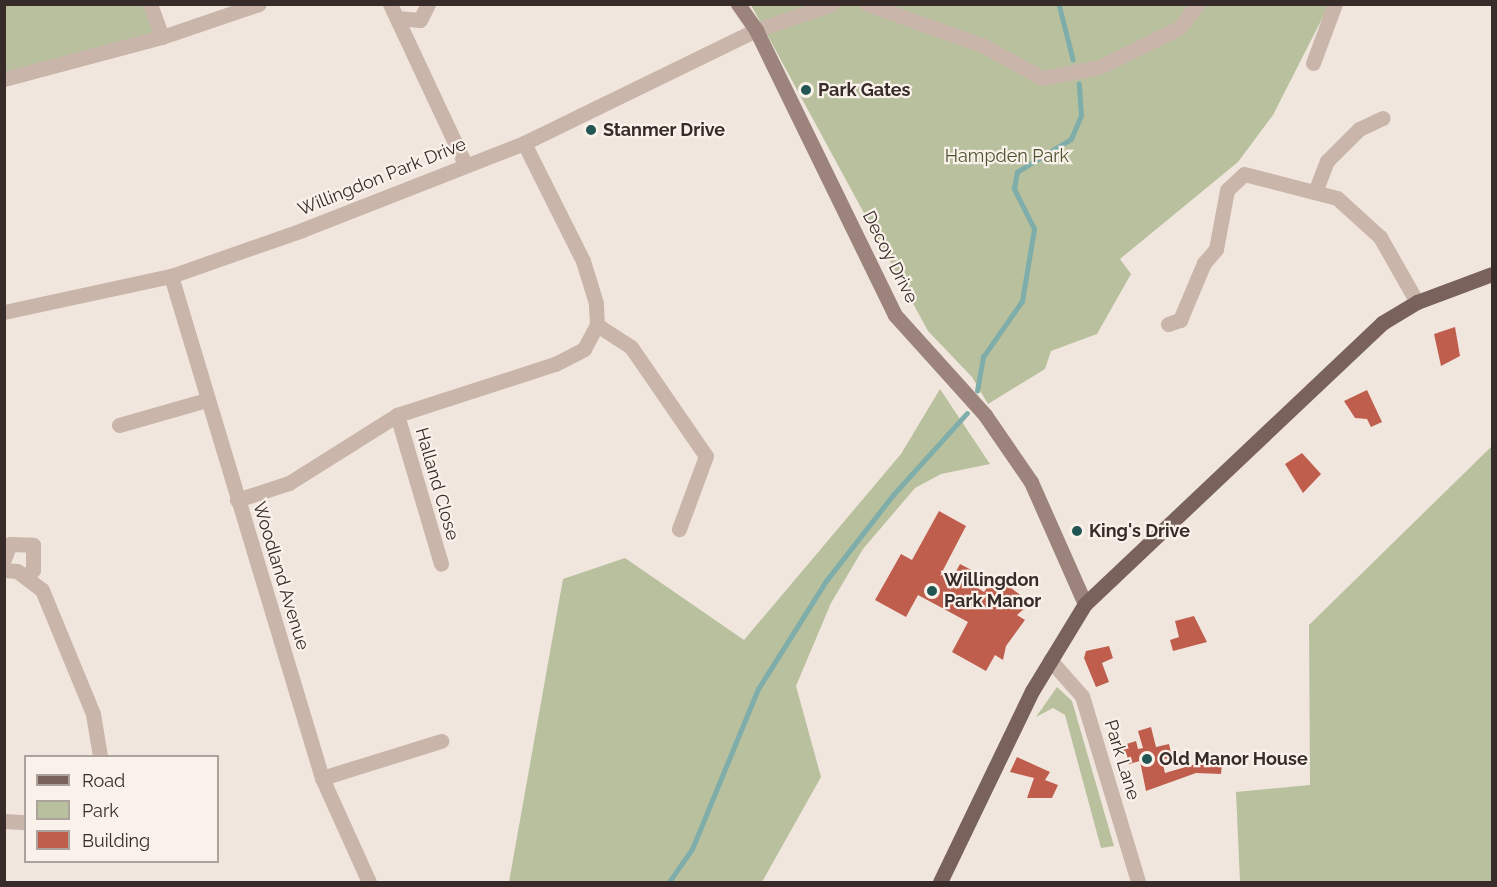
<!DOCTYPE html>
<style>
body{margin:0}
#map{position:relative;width:1497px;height:887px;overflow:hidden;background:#f1e6de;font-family:Raleway,sans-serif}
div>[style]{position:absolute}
.green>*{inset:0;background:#b8c09e}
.stream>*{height:4.5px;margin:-2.25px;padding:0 2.25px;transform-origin:2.25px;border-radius:2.25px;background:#7eadaa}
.building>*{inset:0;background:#c05e4d}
.street>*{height:15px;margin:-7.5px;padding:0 7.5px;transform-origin:7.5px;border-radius:7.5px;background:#c9b5aa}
.secondary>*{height:15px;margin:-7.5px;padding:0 7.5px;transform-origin:7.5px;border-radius:7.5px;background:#9c847c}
.primary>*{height:15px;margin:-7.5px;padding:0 7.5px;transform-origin:7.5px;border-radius:7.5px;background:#78625b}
.dots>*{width:16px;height:16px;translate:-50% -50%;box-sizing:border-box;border:3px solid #f9f1ea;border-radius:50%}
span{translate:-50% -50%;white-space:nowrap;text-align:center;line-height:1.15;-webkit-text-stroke:4.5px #f9f1ea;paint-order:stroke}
.poi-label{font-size:18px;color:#372c29;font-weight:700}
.left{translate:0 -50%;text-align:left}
.park-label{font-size:18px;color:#4a542e}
.street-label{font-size:18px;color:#372c29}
.frame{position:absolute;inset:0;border:6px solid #372c29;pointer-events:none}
.legend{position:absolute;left:24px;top:755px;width:195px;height:108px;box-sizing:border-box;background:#f9f1ea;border:2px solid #aba29d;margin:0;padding:8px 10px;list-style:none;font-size:18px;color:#372c29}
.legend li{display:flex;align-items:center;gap:12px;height:30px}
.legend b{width:30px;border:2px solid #aba29d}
</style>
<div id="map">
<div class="green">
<i style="clip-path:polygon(5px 5px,150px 5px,162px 37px,5px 79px)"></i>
<i style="clip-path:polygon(751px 5px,1329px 5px,1273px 115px,1238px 162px,1120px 259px,1131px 274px,1097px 334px,1051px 351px,1045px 369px,988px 404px,972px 377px,928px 331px)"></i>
<i style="clip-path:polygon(940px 389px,990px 464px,941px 474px,915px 488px,863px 549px,831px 603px,796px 686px,821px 777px,762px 882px,509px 882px,563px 579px,625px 558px,744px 640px,901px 454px)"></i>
<i style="clip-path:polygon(1492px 446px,1492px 882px,1240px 882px,1236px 792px,1310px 785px,1309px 625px)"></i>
<i style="clip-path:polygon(1057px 687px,1072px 701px,1114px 846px,1101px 848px,1065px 715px,1053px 708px,1036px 717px)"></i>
</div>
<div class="stream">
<i style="left:1059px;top:4px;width:57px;rotate:75.7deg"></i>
<i style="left:977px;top:391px;width:35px;rotate:-80deg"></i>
<i style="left:983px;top:357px;width:68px;rotate:-55.1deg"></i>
<i style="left:1022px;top:301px;width:73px;rotate:-80.5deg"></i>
<i style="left:1034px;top:229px;width:45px;rotate:-116.6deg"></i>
<i style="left:1014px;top:189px;width:17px;rotate:-80deg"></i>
<i style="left:1017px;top:172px;width:63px;rotate:-31.4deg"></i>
<i style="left:1071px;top:139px;width:25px;rotate:-67deg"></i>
<i style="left:1081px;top:116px;width:32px;rotate:-94deg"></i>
<i style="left:669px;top:882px;width:40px;rotate:-55.1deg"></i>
<i style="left:692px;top:849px;width:173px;rotate:-67.6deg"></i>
<i style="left:758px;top:689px;width:128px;rotate:-57.8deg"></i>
<i style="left:826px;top:581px;width:109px;rotate:-52.1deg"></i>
<i style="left:893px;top:495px;width:110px;rotate:-47.9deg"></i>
</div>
<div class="building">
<i style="clip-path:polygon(1455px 327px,1460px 356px,1441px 366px,1434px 334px)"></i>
<i style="clip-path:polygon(1367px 390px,1382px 422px,1371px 427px,1367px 419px,1355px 418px,1344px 401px)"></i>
<i style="clip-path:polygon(1302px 453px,1321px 474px,1303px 493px,1285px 464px)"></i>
<i style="clip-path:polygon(939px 511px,966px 526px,940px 576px,947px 571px,954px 575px,960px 564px,981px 575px,978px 588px,984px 592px,995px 576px,1023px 597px,1026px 607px,1017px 615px,1025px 620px,1006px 646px,1003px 660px,995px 655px,986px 671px,952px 652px,968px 622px,918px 595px,906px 617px,875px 600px,901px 554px,912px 560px)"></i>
<i style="clip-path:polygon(1194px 616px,1207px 642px,1173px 651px,1170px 640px,1179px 637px,1175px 621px)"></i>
<i style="clip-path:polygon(1109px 646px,1113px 658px,1102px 663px,1109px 682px,1096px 687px,1084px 658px,1086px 651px)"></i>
<i style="clip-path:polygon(1151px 727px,1156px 747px,1169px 744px,1172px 757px,1162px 760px,1165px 773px,1199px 763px,1222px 764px,1221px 774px,1196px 773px,1146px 791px,1140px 761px,1129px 764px,1120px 746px,1136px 741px,1138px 749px,1143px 748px,1138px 731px)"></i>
<i style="clip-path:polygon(1017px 757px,1050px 772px,1045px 780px,1058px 785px,1052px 798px,1027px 798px,1034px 778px,1010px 772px)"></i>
</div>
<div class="street">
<i style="left:150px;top:4px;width:35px;rotate:70deg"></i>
<i style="left:390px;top:4px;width:177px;rotate:64.9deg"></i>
<i style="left:867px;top:4px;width:124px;rotate:19.7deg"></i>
<i style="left:984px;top:46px;width:66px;rotate:28.9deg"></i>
<i style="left:1042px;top:78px;width:58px;rotate:-10.9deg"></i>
<i style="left:1099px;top:67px;width:89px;rotate:-26deg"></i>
<i style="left:1179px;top:28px;width:31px;rotate:-52deg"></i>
<i style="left:398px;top:18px;width:22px;rotate:5deg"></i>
<i style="left:420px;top:20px;width:18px;rotate:-63deg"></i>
<i style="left:1313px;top:63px;width:63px;rotate:-69.6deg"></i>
<i style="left:4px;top:79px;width:163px;rotate:-14.9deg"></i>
<i style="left:162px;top:37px;width:102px;rotate:-18.8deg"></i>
<i style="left:1315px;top:192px;width:33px;rotate:-69deg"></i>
<i style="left:1327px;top:161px;width:45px;rotate:-45deg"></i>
<i style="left:1359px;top:129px;width:26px;rotate:-25deg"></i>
<i style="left:171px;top:276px;width:524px;rotate:73.26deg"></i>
<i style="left:322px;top:778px;width:114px;rotate:65.7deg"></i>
<i style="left:4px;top:312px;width:171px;rotate:-12.2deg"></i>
<i style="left:171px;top:276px;width:139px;rotate:-19.3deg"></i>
<i style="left:302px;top:230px;width:238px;rotate:-21.4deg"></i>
<i style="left:524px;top:143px;width:258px;rotate:-26deg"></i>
<i style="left:756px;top:30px;width:80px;rotate:-18.9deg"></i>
<i style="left:1168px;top:324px;width:13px;rotate:-18deg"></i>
<i style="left:1180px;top:320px;width:62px;rotate:-67.2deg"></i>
<i style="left:1204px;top:263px;width:18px;rotate:-49deg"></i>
<i style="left:1216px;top:249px;width:60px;rotate:-79.4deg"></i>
<i style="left:1227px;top:190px;width:23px;rotate:-43deg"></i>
<i style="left:1244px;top:174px;width:96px;rotate:14.5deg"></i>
<i style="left:1337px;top:198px;width:58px;rotate:42.2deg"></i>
<i style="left:1380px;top:237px;width:75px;rotate:60.4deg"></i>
<i style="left:597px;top:325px;width:40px;rotate:32.9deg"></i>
<i style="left:631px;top:347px;width:132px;rotate:55.5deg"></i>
<i style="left:706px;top:456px;width:78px;rotate:110.3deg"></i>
<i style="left:397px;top:415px;width:155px;rotate:73.5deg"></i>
<i style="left:119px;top:425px;width:91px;rotate:-16deg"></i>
<i style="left:237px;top:500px;width:55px;rotate:-18.1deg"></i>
<i style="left:289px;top:483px;width:128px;rotate:-32.2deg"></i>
<i style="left:397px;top:415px;width:166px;rotate:-17.9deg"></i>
<i style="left:555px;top:364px;width:33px;rotate:-27deg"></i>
<i style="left:584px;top:349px;width:27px;rotate:-62deg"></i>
<i style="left:597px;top:325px;width:22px;rotate:-93deg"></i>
<i style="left:596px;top:303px;width:44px;rotate:-107.2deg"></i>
<i style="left:583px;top:261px;width:132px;rotate:-116.6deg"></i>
<i style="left:4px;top:559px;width:16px;rotate:-68deg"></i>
<i style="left:10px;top:544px;width:23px;rotate:2deg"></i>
<i style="left:33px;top:545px;width:25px;rotate:90deg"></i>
<i style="left:33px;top:570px;width:9px;rotate:144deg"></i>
<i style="left:4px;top:570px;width:13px;rotate:4deg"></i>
<i style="left:17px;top:571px;width:31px;rotate:37deg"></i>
<i style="left:42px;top:590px;width:134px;rotate:67.6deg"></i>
<i style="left:93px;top:714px;width:43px;rotate:80.5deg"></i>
<i style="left:1050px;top:660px;width:48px;rotate:48.4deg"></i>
<i style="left:1082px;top:696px;width:194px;rotate:73.2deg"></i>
<i style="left:322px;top:778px;width:125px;rotate:-17.3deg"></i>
<i style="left:4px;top:821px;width:22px;rotate:3deg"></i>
</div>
<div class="secondary">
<i style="left:738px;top:4px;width:32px;rotate:55deg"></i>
<i style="left:756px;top:30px;width:317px;rotate:64deg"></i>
<i style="left:895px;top:315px;width:135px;rotate:48deg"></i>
<i style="left:985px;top:415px;width:81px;rotate:55.5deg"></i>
<i style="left:1031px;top:482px;width:133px;rotate:66.1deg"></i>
</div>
<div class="primary">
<i style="left:940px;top:882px;width:212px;rotate:-64.3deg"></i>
<i style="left:1032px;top:691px;width:102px;rotate:-58.7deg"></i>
<i style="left:1085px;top:604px;width:409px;rotate:-43.4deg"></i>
<i style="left:1382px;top:323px;width:41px;rotate:-31deg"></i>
<i style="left:1417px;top:302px;width:80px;rotate:-20.5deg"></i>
</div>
<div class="dots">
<i style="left:806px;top:90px;background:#215654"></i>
<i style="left:591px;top:130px;background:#215654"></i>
<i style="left:1077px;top:531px;background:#215654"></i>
<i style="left:932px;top:591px;background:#215654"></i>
<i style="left:1147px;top:759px;background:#215654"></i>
</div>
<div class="poi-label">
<span class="left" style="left:818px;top:90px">Park Gates</span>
<span class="left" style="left:603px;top:130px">Stanmer Drive</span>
<span class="left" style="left:1089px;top:531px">King's Drive</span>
<span class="left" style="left:944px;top:591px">Willingdon<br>Park Manor</span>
<span class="left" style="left:1159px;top:759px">Old Manor House</span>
</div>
<div class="park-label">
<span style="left:1007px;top:156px">Hampden Park</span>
</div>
<div class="street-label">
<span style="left:382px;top:177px;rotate:-22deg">Willingdon Park Drive</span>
<span style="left:890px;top:257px;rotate:63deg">Decoy Drive</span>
<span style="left:437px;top:484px;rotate:74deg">Halland Close</span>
<span style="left:281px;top:576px;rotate:73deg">Woodland Avenue</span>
<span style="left:1122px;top:760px;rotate:73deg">Park Lane</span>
</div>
<div class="frame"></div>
<ul class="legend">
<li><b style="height:8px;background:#78625b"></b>Road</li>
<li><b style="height:16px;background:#b8c09e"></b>Park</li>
<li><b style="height:16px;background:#c05e4d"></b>Building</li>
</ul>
</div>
